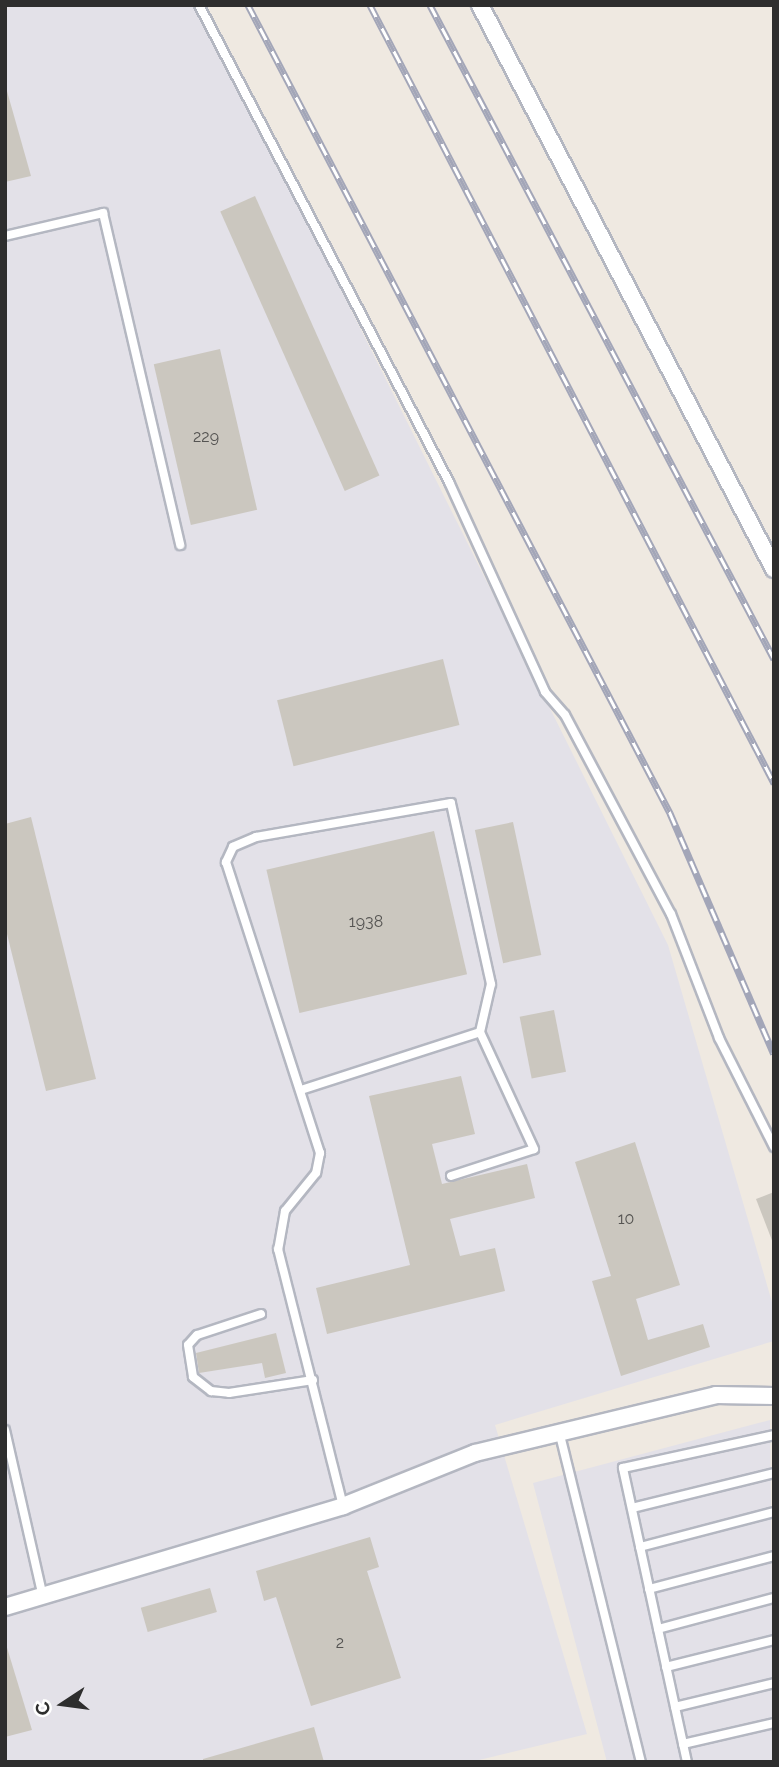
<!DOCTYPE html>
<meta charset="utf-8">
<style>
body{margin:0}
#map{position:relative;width:779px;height:1767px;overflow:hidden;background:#efe9e1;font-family:Raleway,sans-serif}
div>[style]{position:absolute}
.industrial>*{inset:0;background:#e3e1e8}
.building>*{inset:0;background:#cbc7bf;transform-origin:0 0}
.roads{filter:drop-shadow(2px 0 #b4b7c1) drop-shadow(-2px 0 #b4b7c1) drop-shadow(0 2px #b4b7c1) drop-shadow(0 -2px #b4b7c1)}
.lane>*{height:8px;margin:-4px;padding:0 4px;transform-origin:4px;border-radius:4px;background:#fff}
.street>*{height:16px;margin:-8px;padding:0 8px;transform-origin:8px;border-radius:8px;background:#fff}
.rail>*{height:7px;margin-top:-3.5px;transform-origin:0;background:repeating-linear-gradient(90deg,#fff 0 13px,#a3a6b8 0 26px);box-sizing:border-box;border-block:2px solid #a3a6b8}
span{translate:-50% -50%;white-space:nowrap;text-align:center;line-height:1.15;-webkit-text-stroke:6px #fff;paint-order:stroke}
.number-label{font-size:16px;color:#555452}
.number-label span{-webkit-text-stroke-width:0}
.frame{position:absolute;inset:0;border:7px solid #2e2e2e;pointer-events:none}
.north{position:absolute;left:28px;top:1669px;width:70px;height:70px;-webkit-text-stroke:5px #fff;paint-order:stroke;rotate:257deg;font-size:19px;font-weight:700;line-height:28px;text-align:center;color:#2e2e2e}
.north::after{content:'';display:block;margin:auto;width:24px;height:32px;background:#2e2e2e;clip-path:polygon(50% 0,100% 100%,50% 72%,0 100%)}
</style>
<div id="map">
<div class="industrial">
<i style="clip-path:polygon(5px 5px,199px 5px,668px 945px,774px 1309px,774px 1341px,495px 1425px,587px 1734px,471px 1762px,5px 1762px)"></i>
<i style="clip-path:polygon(770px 1420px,774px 1762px,607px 1762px,533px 1483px)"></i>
</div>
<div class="building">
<i style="clip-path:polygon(5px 84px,31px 176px,5px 182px)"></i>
<i style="left:255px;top:196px;width:306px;height:38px;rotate:66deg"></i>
<i style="left:220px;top:349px;width:165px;height:68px;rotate:77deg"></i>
<i style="left:443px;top:659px;width:68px;height:171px;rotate:76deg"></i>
<i style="clip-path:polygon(31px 817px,96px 1079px,46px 1091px,5px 926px,5px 824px)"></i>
<i style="left:513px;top:822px;width:136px;height:39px;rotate:78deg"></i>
<i style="left:434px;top:831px;width:147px;height:172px;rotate:77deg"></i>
<i style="left:554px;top:1010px;width:63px;height:35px;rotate:79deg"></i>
<i style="clip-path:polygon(461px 1076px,475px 1134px,432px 1144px,442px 1184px,527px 1164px,535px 1198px,450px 1219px,460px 1256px,495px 1248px,505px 1291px,327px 1334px,316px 1288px,410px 1265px,369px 1096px)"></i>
<i style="clip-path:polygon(635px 1142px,680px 1285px,636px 1299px,648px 1340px,703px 1324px,710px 1347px,621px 1376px,592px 1281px,611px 1276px,575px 1162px)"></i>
<i style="clip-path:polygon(774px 1192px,774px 1243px,773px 1243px,756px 1199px)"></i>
<i style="clip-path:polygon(276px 1333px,286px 1373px,265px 1378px,262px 1363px,199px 1373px,196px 1353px)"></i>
<i style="clip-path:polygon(370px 1537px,379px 1567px,367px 1571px,401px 1678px,311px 1706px,276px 1597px,264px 1601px,256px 1571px)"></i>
<i style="left:210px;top:1588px;width:25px;height:72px;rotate:74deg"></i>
<i style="clip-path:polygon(5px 1641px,32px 1730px,5px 1737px)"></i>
<i style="clip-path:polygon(314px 1727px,324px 1762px,203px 1762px,203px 1759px)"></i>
</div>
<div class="roads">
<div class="lane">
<i style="left:199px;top:5px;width:539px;rotate:62.34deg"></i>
<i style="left:449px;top:482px;width:231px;rotate:65.4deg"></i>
<i style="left:545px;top:692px;width:30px;rotate:49deg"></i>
<i style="left:565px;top:715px;width:225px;rotate:62deg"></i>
<i style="left:671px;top:914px;width:133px;rotate:68.8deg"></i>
<i style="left:719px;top:1038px;width:122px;rotate:63.2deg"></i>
<i style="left:5px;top:236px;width:101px;rotate:-13.2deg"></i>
<i style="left:103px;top:213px;width:341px;rotate:76.9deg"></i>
<i style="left:304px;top:1089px;width:185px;rotate:-17.9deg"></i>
<i style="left:480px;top:1032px;width:49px;rotate:-77.1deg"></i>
<i style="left:491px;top:984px;width:185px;rotate:-102.5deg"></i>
<i style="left:451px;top:803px;width:198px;rotate:170.1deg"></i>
<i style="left:256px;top:837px;width:25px;rotate:157deg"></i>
<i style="left:233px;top:847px;width:17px;rotate:115deg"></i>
<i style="left:226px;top:862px;width:306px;rotate:72.1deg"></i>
<i style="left:320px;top:1153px;width:20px;rotate:101deg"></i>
<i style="left:316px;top:1173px;width:49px;rotate:129.2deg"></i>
<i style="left:285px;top:1211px;width:39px;rotate:100deg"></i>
<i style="left:278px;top:1249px;width:265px;rotate:75.8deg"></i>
<i style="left:451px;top:1176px;width:87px;rotate:-18deg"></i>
<i style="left:534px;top:1149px;width:129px;rotate:-114.8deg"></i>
<i style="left:261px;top:1314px;width:67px;rotate:161.8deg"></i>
<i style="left:197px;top:1335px;width:13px;rotate:132deg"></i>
<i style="left:188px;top:1345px;width:32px;rotate:81deg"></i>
<i style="left:193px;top:1377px;width:23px;rotate:38deg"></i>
<i style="left:211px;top:1391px;width:18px;rotate:6deg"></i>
<i style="left:229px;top:1393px;width:85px;rotate:-8.8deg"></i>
<i style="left:5px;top:1430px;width:171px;rotate:77.2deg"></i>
<i style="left:559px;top:1431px;width:341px;rotate:76.1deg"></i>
<i style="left:632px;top:1508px;width:146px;rotate:-13.8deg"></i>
<i style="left:640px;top:1547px;width:138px;rotate:-14.6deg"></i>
<i style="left:649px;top:1589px;width:129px;rotate:-14.8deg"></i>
<i style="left:658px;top:1629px;width:120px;rotate:-15deg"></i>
<i style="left:666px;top:1667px;width:111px;rotate:-14deg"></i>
<i style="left:675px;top:1707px;width:102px;rotate:-13.6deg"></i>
<i style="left:683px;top:1744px;width:93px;rotate:-13deg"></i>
<i style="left:687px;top:1762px;width:301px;rotate:-102.3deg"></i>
<i style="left:623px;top:1468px;width:155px;rotate:-12.3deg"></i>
</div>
<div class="street">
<i style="left:480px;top:5px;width:636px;rotate:62.47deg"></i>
<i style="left:5px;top:1607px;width:353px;rotate:-16.6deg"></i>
<i style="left:343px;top:1506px;width:142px;rotate:-21.9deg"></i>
<i style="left:475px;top:1453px;width:248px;rotate:-13.5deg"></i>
<i style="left:716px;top:1395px;width:58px;rotate:1deg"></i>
</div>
</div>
<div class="rail">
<i style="left:248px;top:5px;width:912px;rotate:62.42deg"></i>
<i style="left:670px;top:813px;width:262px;rotate:66.7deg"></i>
<i style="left:370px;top:5px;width:877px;rotate:62.56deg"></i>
<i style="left:430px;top:5px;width:739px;rotate:62.26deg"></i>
</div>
<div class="number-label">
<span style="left:206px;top:437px">229</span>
<span style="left:366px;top:922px">1938</span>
<span style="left:626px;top:1219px">10</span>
<span style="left:340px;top:1643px">2</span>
</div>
<div class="frame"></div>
<div class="north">С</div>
</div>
